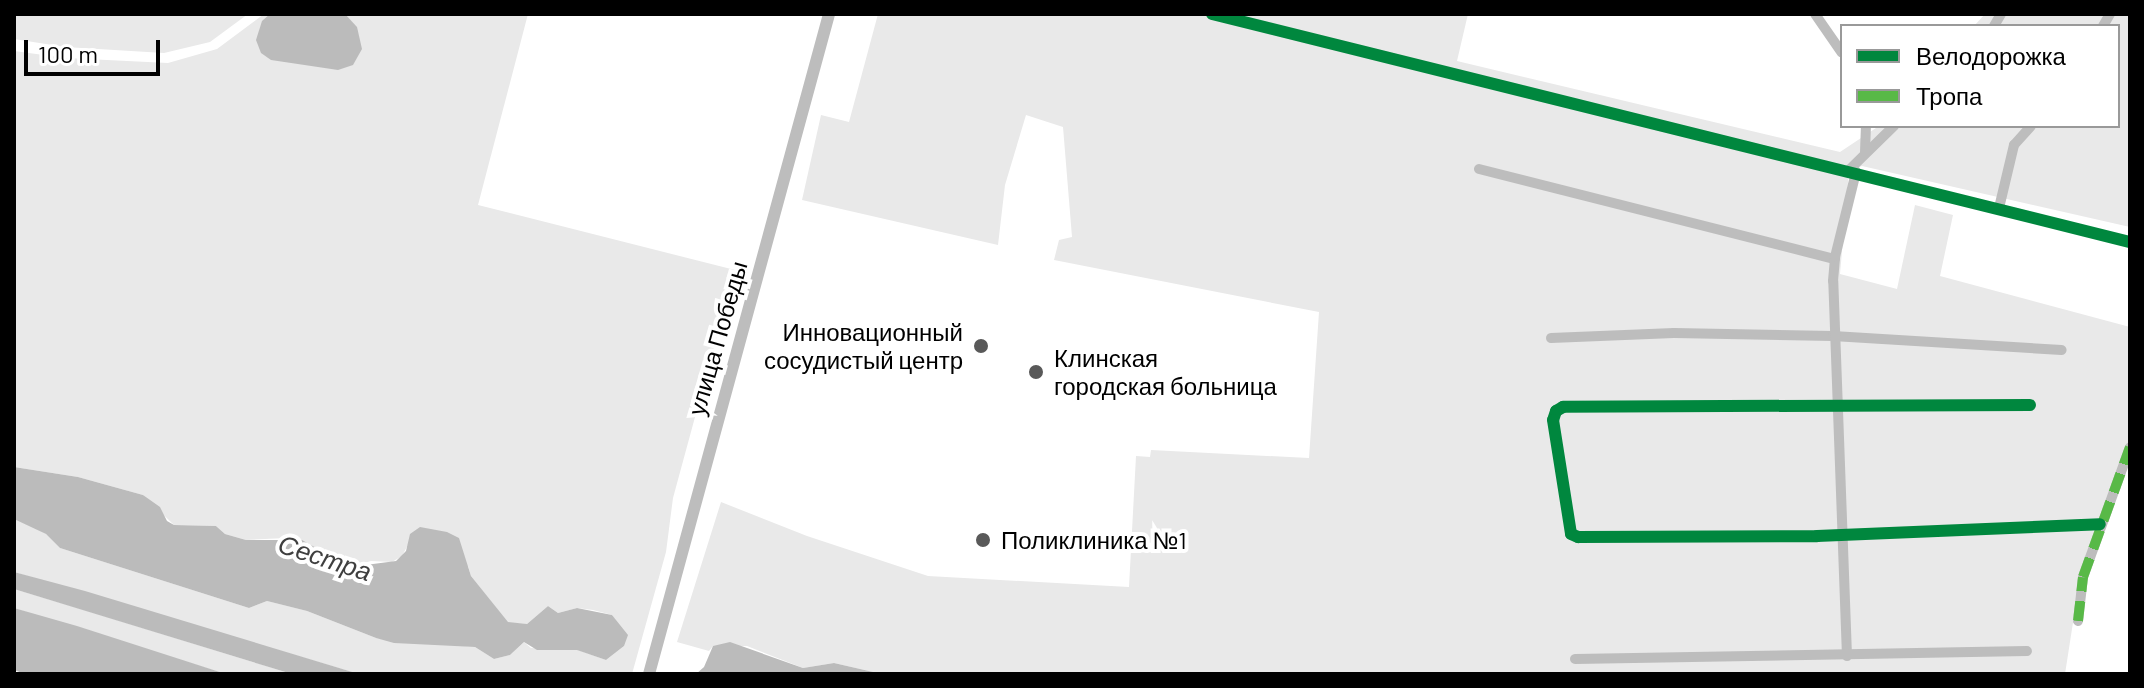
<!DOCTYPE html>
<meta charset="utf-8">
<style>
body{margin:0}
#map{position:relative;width:2144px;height:688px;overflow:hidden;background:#fff;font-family:Barlow,sans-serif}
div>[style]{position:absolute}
.green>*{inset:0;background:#e9e9e9}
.water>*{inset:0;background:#bbb}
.minor>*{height:10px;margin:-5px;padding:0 5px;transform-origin:5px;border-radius:5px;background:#bdbdbd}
.tertiary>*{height:12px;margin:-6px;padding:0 6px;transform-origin:6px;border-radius:6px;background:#bdbdbd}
.quiet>*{height:10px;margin-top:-5px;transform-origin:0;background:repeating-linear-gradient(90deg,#58b947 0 20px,transparent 0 30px)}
.cycleway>*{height:12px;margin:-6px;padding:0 6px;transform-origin:6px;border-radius:6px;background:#00873e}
.dots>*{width:22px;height:22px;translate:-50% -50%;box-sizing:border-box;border:4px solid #fff;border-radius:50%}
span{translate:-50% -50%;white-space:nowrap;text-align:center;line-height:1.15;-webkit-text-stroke:8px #fff;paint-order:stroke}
.poi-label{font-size:24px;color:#000}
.right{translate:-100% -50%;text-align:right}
.left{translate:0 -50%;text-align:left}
.street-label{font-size:24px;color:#000}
.water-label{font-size:26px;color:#3f3f3f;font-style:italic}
.frame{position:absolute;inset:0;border:16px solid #000;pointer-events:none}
.legend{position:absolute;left:1840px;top:24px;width:280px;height:104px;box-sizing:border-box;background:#fff;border:2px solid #999;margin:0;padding:10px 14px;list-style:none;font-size:24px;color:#000}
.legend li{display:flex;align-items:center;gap:16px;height:40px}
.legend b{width:40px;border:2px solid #999}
.scale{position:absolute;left:24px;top:40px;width:136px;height:36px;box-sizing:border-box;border:4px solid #000;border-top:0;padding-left:10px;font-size:24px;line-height:28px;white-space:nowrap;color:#000;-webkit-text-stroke:6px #fff;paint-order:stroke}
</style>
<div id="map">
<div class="green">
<i style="clip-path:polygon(14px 14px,248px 14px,210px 42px,164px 53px,65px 47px,14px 39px)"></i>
<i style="clip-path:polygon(264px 14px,528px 14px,478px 205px,735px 270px,673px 498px,666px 552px,632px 674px,359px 674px,14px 572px,16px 518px,46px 534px,60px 548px,249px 608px,267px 601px,307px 611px,376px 638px,475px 647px,494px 659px,510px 655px,524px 642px,531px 648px,578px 650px,606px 660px,624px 646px,622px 630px,612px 615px,593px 610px,577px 608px,558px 613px,548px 606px,527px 624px,508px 623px,471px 576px,468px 566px,409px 543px,402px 556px,392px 562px,371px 561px,350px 567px,286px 538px,246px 540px,225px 534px,216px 526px,174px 525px,143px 495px,78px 477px,14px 467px,14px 51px,66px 58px,168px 63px,217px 49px)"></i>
<i style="clip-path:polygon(878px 14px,1468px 14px,1457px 61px,1840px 152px,1879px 126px,2118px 126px,2118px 26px,1974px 26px,1985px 14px,2130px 14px,2130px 227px,1862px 166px,1849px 171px,1840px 274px,1897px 289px,1915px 205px,1953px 215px,1940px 276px,2130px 327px,2130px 439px,2081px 571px,2065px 674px,882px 674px,834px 663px,803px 668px,747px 646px,713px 646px,709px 651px,677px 642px,721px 502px,807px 536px,928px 576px,1129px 587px,1136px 456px,1150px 457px,1151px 450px,1309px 458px,1319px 312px,1054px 260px,1059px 240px,1072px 237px,1063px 127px,1026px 115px,1005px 185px,998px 245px,802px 200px,821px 115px,849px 122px)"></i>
<i style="clip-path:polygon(14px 589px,81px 609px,292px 674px,226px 674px,95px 634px,14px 608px)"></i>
</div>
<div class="water">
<i style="clip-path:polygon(270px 14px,345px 14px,357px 27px,362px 49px,353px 65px,338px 70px,271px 60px,261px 53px,256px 40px,262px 21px)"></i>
<i style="clip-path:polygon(14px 467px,78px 477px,143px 495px,160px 507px,167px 521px,174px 525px,216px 526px,225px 534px,246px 540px,302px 540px,350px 567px,396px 561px,406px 551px,410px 534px,420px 527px,447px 532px,459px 538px,471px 576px,508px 622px,527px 624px,548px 606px,558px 613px,577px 608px,612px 615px,628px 635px,624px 646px,606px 660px,577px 650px,537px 650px,524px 642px,510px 655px,494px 659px,475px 647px,394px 643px,376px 638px,307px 611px,267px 601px,249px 608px,60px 548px,46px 534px,14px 519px)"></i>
<i style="clip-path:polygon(14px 572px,85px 591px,359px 674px,292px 674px,14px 589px)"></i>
<i style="clip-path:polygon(14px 608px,77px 626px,226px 674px,25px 674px,14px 670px)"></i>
<i style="clip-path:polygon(730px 642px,803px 668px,834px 663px,882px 674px,696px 674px,704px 667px,713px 646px)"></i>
</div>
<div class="minor">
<i style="left:1212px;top:14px;width:946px;rotate:13.95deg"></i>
<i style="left:1815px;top:14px;width:47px;rotate:55.3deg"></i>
<i style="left:1994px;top:26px;width:14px;rotate:-60deg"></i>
<i style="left:2103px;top:26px;width:14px;rotate:-60deg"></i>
<i style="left:1865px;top:153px;width:27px;rotate:-88deg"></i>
<i style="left:1479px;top:169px;width:367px;rotate:14.2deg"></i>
<i style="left:1849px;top:170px;width:63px;rotate:-44.4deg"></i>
<i style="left:1999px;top:208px;width:65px;rotate:-76.6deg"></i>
<i style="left:2014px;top:145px;width:25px;rotate:-48deg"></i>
<i style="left:1551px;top:338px;width:123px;rotate:-2.3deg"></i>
<i style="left:1674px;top:333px;width:159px;rotate:1.1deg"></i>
<i style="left:1833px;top:336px;width:229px;rotate:3.5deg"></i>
<i style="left:2030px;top:405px;width:467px;rotate:179.8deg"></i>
<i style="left:1563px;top:407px;width:8px;rotate:150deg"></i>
<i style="left:1556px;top:411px;width:9px;rotate:108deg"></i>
<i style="left:1553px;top:420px;width:115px;rotate:81deg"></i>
<i style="left:1571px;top:534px;width:8px;rotate:23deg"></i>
<i style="left:1578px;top:537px;width:239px;rotate:-0.2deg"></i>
<i style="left:1817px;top:536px;width:283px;rotate:-2.4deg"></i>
<i style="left:2078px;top:621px;width:44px;rotate:-83.5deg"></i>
<i style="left:2083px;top:577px;width:138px;rotate:-70.1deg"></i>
<i style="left:1847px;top:656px;width:375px;rotate:-92.1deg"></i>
<i style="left:1833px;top:281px;width:24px;rotate:-85deg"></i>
<i style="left:1835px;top:257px;width:88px;rotate:-76.1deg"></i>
<i style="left:1575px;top:659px;width:452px;rotate:-1deg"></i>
</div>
<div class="tertiary">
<i style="left:649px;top:674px;width:684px;rotate:-74.74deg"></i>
</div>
<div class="quiet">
<i style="left:2078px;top:621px;width:44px;rotate:-83.5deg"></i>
<i style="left:2083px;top:577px;width:138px;rotate:-70.1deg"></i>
</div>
<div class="cycleway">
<i style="left:1212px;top:14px;width:946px;rotate:13.95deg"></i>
<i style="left:2030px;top:405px;width:467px;rotate:179.8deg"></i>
<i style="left:1563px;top:407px;width:8px;rotate:150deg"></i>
<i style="left:1556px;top:411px;width:9px;rotate:108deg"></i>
<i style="left:1553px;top:420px;width:115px;rotate:81deg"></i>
<i style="left:1571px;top:534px;width:8px;rotate:23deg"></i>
<i style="left:1578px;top:537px;width:239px;rotate:-0.2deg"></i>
<i style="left:1817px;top:536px;width:283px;rotate:-2.4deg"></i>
</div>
<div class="dots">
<i style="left:981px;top:346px;background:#595959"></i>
<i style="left:1036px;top:372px;background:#595959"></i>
<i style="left:983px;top:540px;background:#595959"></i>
</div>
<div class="poi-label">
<span class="right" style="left:963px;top:346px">Инновационный<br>сосудистый центр</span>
<span class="left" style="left:1054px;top:372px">Клинская<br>городская больница</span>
<span class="left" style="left:1001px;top:540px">Поликлиника №1</span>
</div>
<div class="street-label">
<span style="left:717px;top:338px;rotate:-74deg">улица Победы</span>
</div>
<div class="water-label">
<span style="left:325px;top:557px;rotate:18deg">Сестра</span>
</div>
<div class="frame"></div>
<ul class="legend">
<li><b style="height:10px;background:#00873e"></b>Велодорожка</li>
<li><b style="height:10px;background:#58b947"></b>Тропа</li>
</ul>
<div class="scale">100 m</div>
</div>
